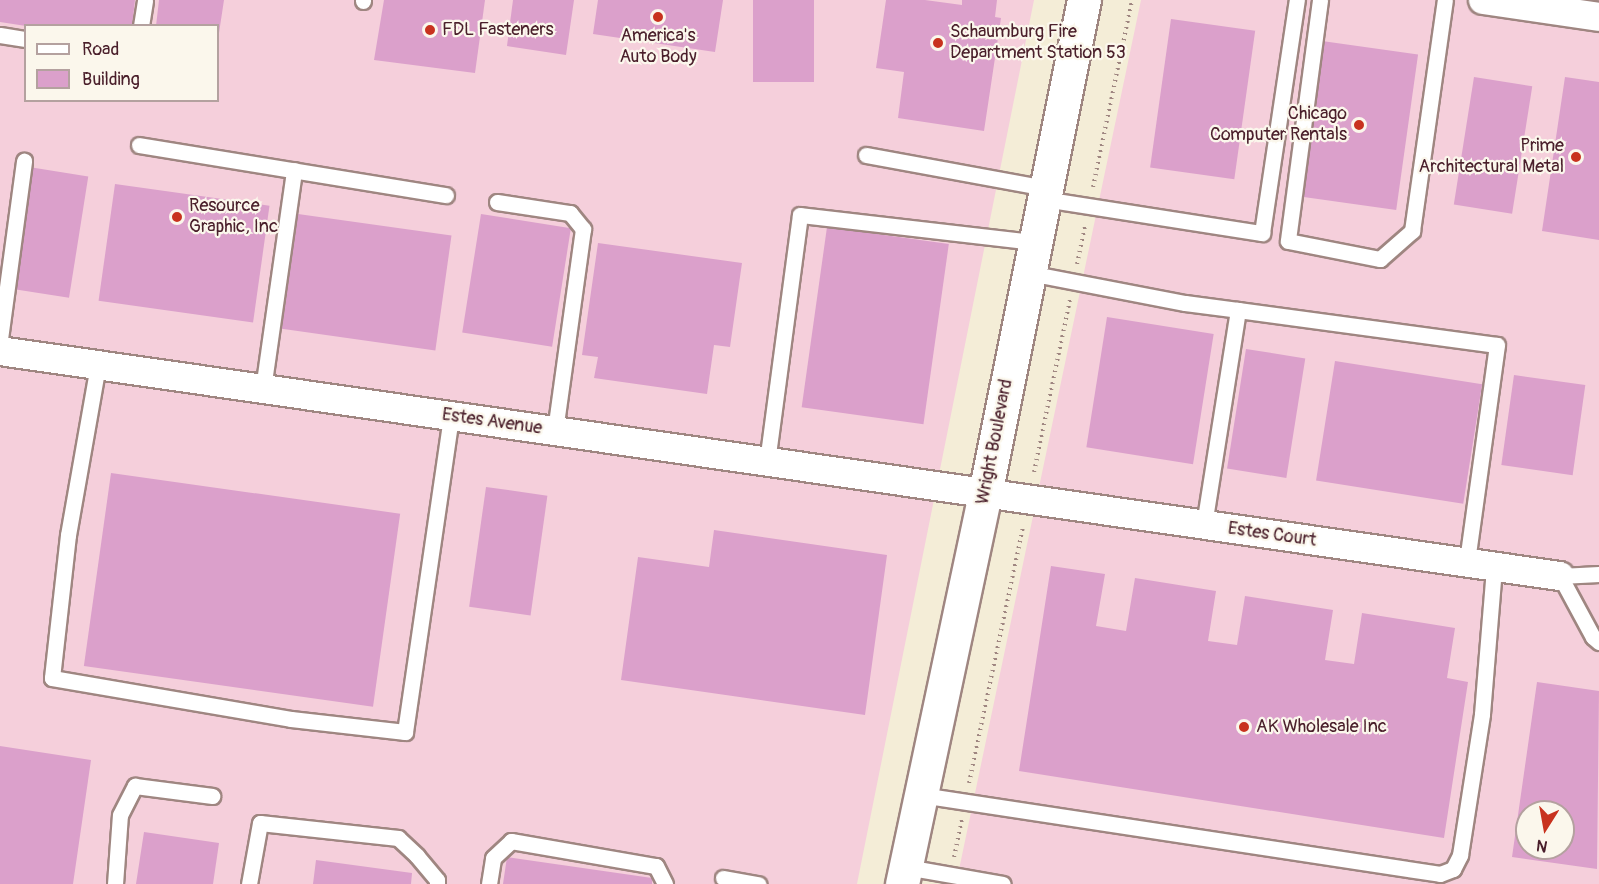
<!DOCTYPE html>
<style>
body{margin:0}
#map{position:relative;width:1599px;height:884px;overflow:hidden;background:#f4edd7;font-family:Pangolin,sans-serif}
div>[style]{position:absolute}
.built>*{inset:0;background:#f5cfdb}
.building>*{inset:0;background:#dba0cb;transform-origin:0 0}
.path>*{height:4px;margin-top:-2px;transform-origin:0;background:repeating-linear-gradient(90deg,#9f8681 0 1.5px,transparent 0 6px)}
.roads{filter:drop-shadow(2px 0 #9f8681) drop-shadow(-2px 0 #9f8681) drop-shadow(0 2px #9f8681) drop-shadow(0 -2px #9f8681)}
.lane>*{height:15px;margin:-7.5px;padding:0 7.5px;transform-origin:7.5px;border-radius:7.5px;background:#fff}
.street>*{height:28px;margin:-14px;padding:0 14px;transform-origin:14px;border-radius:14px;background:#fff}
.secondary>*{height:33px;margin:-16.5px;padding:0 16.5px;transform-origin:16.5px;border-radius:16.5px;background:#fff}
.dots>*{width:16px;height:16px;translate:-50% -50%;box-sizing:border-box;border:3px solid #fbf7ec;border-radius:50%}
span{translate:-50% -50%;white-space:nowrap;text-align:center;line-height:1.15;-webkit-text-stroke:4.5px #fbf7ec;paint-order:stroke}
.poi-label{font-size:18px;color:#4a1f2b}
.left{translate:0 -50%;text-align:left}
.right{translate:-100% -50%;text-align:right}
.street-label{font-size:18px;color:#4a1f2b}
.legend{position:absolute;left:24px;top:24px;width:195px;height:78px;box-sizing:border-box;background:#fbf7ec;border:2px solid #b4a19f;margin:0;padding:8px 10px;list-style:none;font-size:18px;color:#4a1f2b}
.legend li{display:flex;align-items:center;gap:12px;height:30px}
.legend b{width:30px;border:2px solid #b4a19f}
.north{position:absolute;left:1515px;top:800px;width:60px;height:60px;box-sizing:border-box;background:#fbf7ec;border:2px solid #b4a19f;border-radius:50%;rotate:191deg;font-size:16px;font-weight:700;line-height:24px;text-align:center;color:#4a1f2b}
.north::after{content:'';display:block;margin:auto;width:21px;height:27px;background:#c8321e;clip-path:polygon(50% 0,100% 100%,50% 72%,0 100%)}
</style>
<div id="map">
<div class="built">
<i style="clip-path:polygon(evenodd,0 0,1034px 0,857px 884px,0 884px,0 0,26px 26px,218px 26px,218px 100px,26px 100px,26px 26px)"></i>
<i style="clip-path:polygon(evenodd,1141px 0,1599px 0,1599px 884px,956px 884px,1141px 0,1527px 812px,1563px 812px,1563px 848px,1527px 848px,1527px 812px)"></i>
</div>
<div class="building">
<i style="clip-path:polygon(0 0,135px 0,132px 26px,26px 26px,0 22px)"></i>
<i style="clip-path:polygon(159px 0,224px 0,219px 33px,218px 26px,156px 26px)"></i>
<i style="clip-path:polygon(384px 0,485px 0,475px 73px,374px 60px)"></i>
<i style="clip-path:polygon(513px 0,574px 0,566px 55px,507px 46px)"></i>
<i style="clip-path:polygon(598px 0,723px 0,715px 52px,593px 34px)"></i>
<i style="left:753px;top:0;width:61px;height:82px"></i>
<i style="clip-path:polygon(886px 0,925px 0,962px 5px,962px 0,997px 0,995px 17px,1001px 18px,984px 131px,898px 118px,904px 72px,876px 68px)"></i>
<i style="left:1171px;top:19px;width:85px;height:150px;rotate:8deg"></i>
<i style="left:1322px;top:41px;width:97px;height:157px;rotate:8deg"></i>
<i style="left:1474px;top:77px;width:59px;height:129px;rotate:9deg"></i>
<i style="clip-path:polygon(1565px 77px,1599px 82px,1599px 240px,1542px 231px)"></i>
<i style="left:29px;top:167px;width:60px;height:123px;rotate:9deg"></i>
<i style="left:115px;top:184px;width:156px;height:118px;rotate:8deg"></i>
<i style="left:298px;top:214px;width:155px;height:116px;rotate:8deg"></i>
<i style="left:481px;top:214px;width:91px;height:120px;rotate:9deg"></i>
<i style="left:827px;top:227px;width:123px;height:182px;rotate:8deg"></i>
<i style="clip-path:polygon(598px 243px,742px 263px,730px 347px,714px 345px,707px 394px,594px 378px,598px 357px,582px 355px)"></i>
<i style="left:1107px;top:317px;width:108px;height:132px;rotate:9deg"></i>
<i style="left:1246px;top:349px;width:60px;height:121px;rotate:9deg"></i>
<i style="left:1335px;top:361px;width:149px;height:121px;rotate:9deg"></i>
<i style="left:1514px;top:375px;width:72px;height:91px;rotate:8deg"></i>
<i style="left:111px;top:473px;width:292px;height:195px;rotate:8deg"></i>
<i style="left:486px;top:487px;width:62px;height:121px;rotate:8deg"></i>
<i style="clip-path:polygon(714px 530px,887px 555px,865px 715px,621px 680px,638px 557px,709px 567px)"></i>
<i style="clip-path:polygon(1051px 566px,1105px 574px,1096px 626px,1126px 631px,1135px 578px,1216px 591px,1208px 641px,1237px 645px,1245px 596px,1333px 610px,1325px 660px,1354px 664px,1362px 613px,1455px 628px,1447px 678px,1468px 682px,1444px 838px,1019px 771px)"></i>
<i style="clip-path:polygon(evenodd,1537px 682px,1599px 691px,1597px 869px,1512px 857px,1537px 682px,1527px 812px,1563px 812px,1563px 848px,1527px 848px,1527px 812px)"></i>
<i style="clip-path:polygon(0 746px,91px 760px,73px 884px,0 884px)"></i>
<i style="clip-path:polygon(144px 832px,219px 843px,213px 884px,136px 884px)"></i>
<i style="clip-path:polygon(507px 857px,652px 878px,652px 884px,503px 884px)"></i>
<i style="clip-path:polygon(316px 860px,412px 873px,411px 884px,313px 884px)"></i>
</div>
<div class="path">
<i style="left:1093px;top:187px;width:191px;rotate:-78.2deg"></i>
<i style="left:1077px;top:264px;width:38px;rotate:-78deg"></i>
<i style="left:1034px;top:472px;width:176px;rotate:-78.2deg"></i>
<i style="left:969px;top:783px;width:263px;rotate:-78.1deg"></i>
<i style="left:954px;top:857px;width:38px;rotate:-78deg"></i>
</div>
<div class="roads">
<div class="lane">
<i style="left:1320px;top:0;width:243px;rotate:97.6deg"></i>
<i style="left:1288px;top:241px;width:94px;rotate:11.1deg"></i>
<i style="left:1380px;top:259px;width:43px;rotate:-41.2deg"></i>
<i style="left:1412px;top:231px;width:233px;rotate:-81.9deg"></i>
<i style="left:363px;top:1px;width:1px;rotate:-90deg"></i>
<i style="left:141px;top:26px;width:26px;rotate:-81deg"></i>
<i style="left:0;top:35px;width:26px;rotate:9deg"></i>
<i style="left:139px;top:145px;width:311px;rotate:9.3deg"></i>
<i style="left:866px;top:155px;width:183px;rotate:10.4deg"></i>
<i style="left:1044px;top:199px;width:221px;rotate:8.9deg"></i>
<i style="left:1262px;top:233px;width:236px;rotate:-81.5deg"></i>
<i style="left:497px;top:202px;width:74px;rotate:8.6deg"></i>
<i style="left:570px;top:213px;width:21px;rotate:51deg"></i>
<i style="left:583px;top:229px;width:204px;rotate:97.9deg"></i>
<i style="left:1029px;top:273px;width:159px;rotate:10.9deg"></i>
<i style="left:1185px;top:303px;width:53px;rotate:7.5deg"></i>
<i style="left:1238px;top:310px;width:218px;rotate:99deg"></i>
<i style="left:1238px;top:310px;width:261px;rotate:7.7deg"></i>
<i style="left:1497px;top:345px;width:219px;rotate:97.9deg"></i>
<i style="left:0;top:339px;width:180px;rotate:-82.3deg"></i>
<i style="left:98px;top:365px;width:173px;rotate:100deg"></i>
<i style="left:68px;top:535px;width:144px;rotate:96.4deg"></i>
<i style="left:52px;top:678px;width:242px;rotate:9.7deg"></i>
<i style="left:291px;top:719px;width:115px;rotate:6.5deg"></i>
<i style="left:405px;top:732px;width:319px;rotate:-81.7deg"></i>
<i style="left:263px;top:389px;width:221px;rotate:-81.9deg"></i>
<i style="left:767px;top:462px;width:249px;rotate:-82.4deg"></i>
<i style="left:800px;top:215px;width:237px;rotate:6.6deg"></i>
<i style="left:1599px;top:574px;width:39px;rotate:177deg"></i>
<i style="left:1560px;top:576px;width:69px;rotate:61.6deg"></i>
<i style="left:1593px;top:637px;width:8px;rotate:40deg"></i>
<i style="left:921px;top:795px;width:525px;rotate:8.65deg"></i>
<i style="left:1440px;top:874px;width:14px;rotate:-21deg"></i>
<i style="left:1453px;top:869px;width:16px;rotate:-63deg"></i>
<i style="left:1460px;top:855px;width:143px;rotate:-81.1deg"></i>
<i style="left:1482px;top:714px;width:147px;rotate:-85.3deg"></i>
<i style="left:906px;top:867px;width:98px;rotate:9.9deg"></i>
<i style="left:723px;top:878px;width:36px;rotate:10deg"></i>
<i style="left:115px;top:884px;width:69px;rotate:-85.9deg"></i>
<i style="left:120px;top:815px;width:33px;rotate:-63deg"></i>
<i style="left:135px;top:786px;width:78px;rotate:7.4deg"></i>
<i style="left:249px;top:884px;width:62px;rotate:-79.8deg"></i>
<i style="left:260px;top:823px;width:139px;rotate:6.2deg"></i>
<i style="left:398px;top:838px;width:26px;rotate:43deg"></i>
<i style="left:417px;top:856px;width:31px;rotate:50deg"></i>
<i style="left:437px;top:880px;width:4px;rotate:90deg"></i>
<i style="left:489px;top:884px;width:26px;rotate:-81deg"></i>
<i style="left:493px;top:858px;width:25px;rotate:-43deg"></i>
<i style="left:511px;top:841px;width:147px;rotate:9.8deg"></i>
<i style="left:656px;top:866px;width:20px;rotate:63deg"></i>
</div>
<div class="street">
<i style="left:1483px;top:0;width:117px;rotate:8.3deg"></i>
<i style="left:0;top:351px;width:1576px;rotate:8.21deg"></i>
</div>
<div class="secondary">
<i style="left:902px;top:884px;width:399px;rotate:-78deg"></i>
<i style="left:985px;top:494px;width:504px;rotate:-78.67deg"></i>
</div>
</div>
<div class="dots">
<i style="left:658px;top:17px;background:#c8321e"></i>
<i style="left:430px;top:30px;background:#c8321e"></i>
<i style="left:938px;top:43px;background:#c8321e"></i>
<i style="left:1359px;top:125px;background:#c8321e"></i>
<i style="left:1576px;top:157px;background:#c8321e"></i>
<i style="left:177px;top:217px;background:#c8321e"></i>
<i style="left:1244px;top:727px;background:#c8321e"></i>
</div>
<div class="poi-label">
<span class="left" style="left:442px;top:30px">FDL Fasteners</span>
<span class="left" style="left:950px;top:43px">Schaumburg Fire<br>Department Station 53</span>
<span style="left:658px;top:47px">America's<br>Auto Body</span>
<span class="right" style="left:1347px;top:125px">Chicago<br>Computer Rentals</span>
<span class="right" style="left:1564px;top:157px">Prime<br>Architectural Metal</span>
<span class="left" style="left:189px;top:217px">Resource<br>Graphic, Inc</span>
<span class="left" style="left:1256px;top:727px">AK Wholesale Inc</span>
</div>
<div class="street-label">
<span style="left:492px;top:422px;rotate:8deg">Estes Avenue</span>
<span style="left:995px;top:442px;rotate:-79deg">Wright Boulevard</span>
<span style="left:1272px;top:535px;rotate:8deg">Estes Court</span>
</div>
<ul class="legend">
<li><b style="height:8px;background:#fff"></b>Road</li>
<li><b style="height:16px;background:#dba0cb"></b>Building</li>
</ul>
<div class="north">N</div>
</div>
